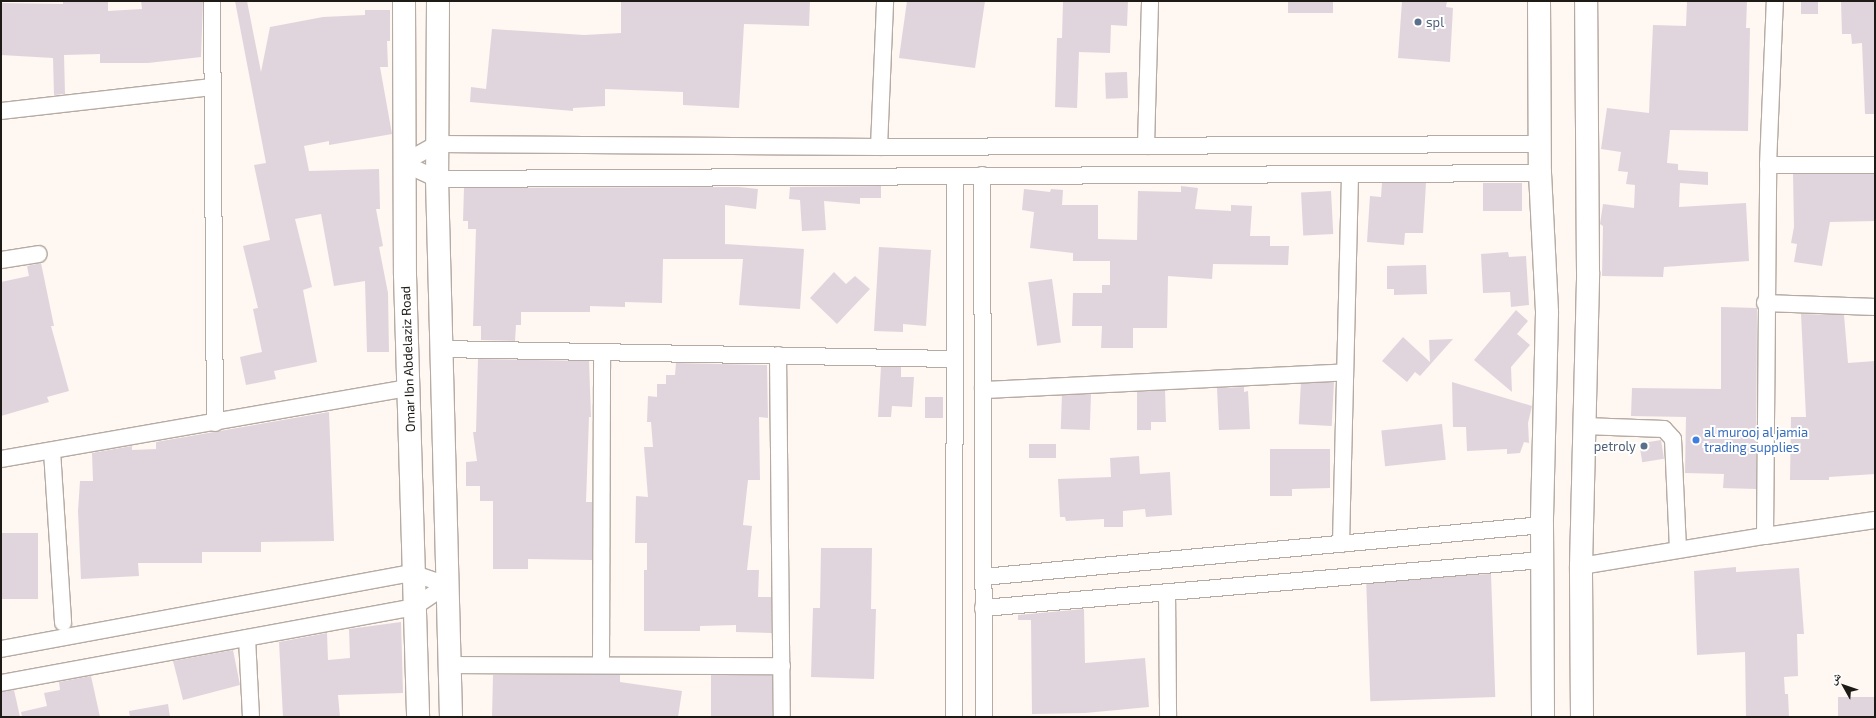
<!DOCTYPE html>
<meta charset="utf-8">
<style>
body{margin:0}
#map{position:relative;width:1876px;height:718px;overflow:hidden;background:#fef7f2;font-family:"Exo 2","Noto Naskh Arabic",sans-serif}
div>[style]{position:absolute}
.building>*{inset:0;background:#e1d5dd;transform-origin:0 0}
.roads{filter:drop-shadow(1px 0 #b6aba3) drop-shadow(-1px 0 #b6aba3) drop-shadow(0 1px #b6aba3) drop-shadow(0 -1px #b6aba3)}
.street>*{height:16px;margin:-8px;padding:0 8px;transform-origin:8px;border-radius:8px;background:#fff}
.secondary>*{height:22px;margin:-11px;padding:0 11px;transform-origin:11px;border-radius:11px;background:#fff}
.dots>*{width:11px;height:11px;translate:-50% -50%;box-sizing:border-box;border:2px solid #fff;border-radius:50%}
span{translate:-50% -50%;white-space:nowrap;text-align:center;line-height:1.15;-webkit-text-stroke:4px #fff;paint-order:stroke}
.service-label{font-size:13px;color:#4e5e75}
.left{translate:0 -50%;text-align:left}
.right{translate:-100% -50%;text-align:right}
.street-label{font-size:13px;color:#1e1b17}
.shop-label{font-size:13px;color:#366cbe}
.frame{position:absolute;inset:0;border:2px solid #1e1b17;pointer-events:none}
.north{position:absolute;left:1824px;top:666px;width:40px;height:40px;-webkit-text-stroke:3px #fff;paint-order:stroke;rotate:310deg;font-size:11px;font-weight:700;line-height:16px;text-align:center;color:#1e1b17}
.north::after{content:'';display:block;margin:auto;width:14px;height:18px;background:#1e1b17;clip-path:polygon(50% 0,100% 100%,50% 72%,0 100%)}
</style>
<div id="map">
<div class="building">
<i style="clip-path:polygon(63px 1px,108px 1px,108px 11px,142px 9px,141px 1px,203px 1px,201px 57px,148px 63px,100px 63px,100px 54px,64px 55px,65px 94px,54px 95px,53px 58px,1px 55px,1px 3px,63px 4px)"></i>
<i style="clip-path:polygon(235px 1px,247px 1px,261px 72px,270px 27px,323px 17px,365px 15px,365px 10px,390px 10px,390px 41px,387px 41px,388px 67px,380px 67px,392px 134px,329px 145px,329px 141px,304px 146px,309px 171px,379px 169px,380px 209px,376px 209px,383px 246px,379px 247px,388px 293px,389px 352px,367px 352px,365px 281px,334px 286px,321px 214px,295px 219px,312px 287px,303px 290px,317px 362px,274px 371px,276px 379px,246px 385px,240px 357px,262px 352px,253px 309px,258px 308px,243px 246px,270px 240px,254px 165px,266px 163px)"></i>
<i style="clip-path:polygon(621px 1px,810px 1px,809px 26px,744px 24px,739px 108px,683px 105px,683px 92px,605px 89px,605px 106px,573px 108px,573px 111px,470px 102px,471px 87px,486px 89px,492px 29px,584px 35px,621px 33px)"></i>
<i style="clip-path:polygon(907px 1px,985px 1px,975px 68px,899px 58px)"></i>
<i style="clip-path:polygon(1063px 1px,1128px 1px,1127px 26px,1111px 25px,1110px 53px,1079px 52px,1077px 108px,1055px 107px,1057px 38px,1062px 38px)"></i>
<i style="left:1288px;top:1px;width:45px;height:12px"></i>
<i style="clip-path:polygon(1402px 1px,1447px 1px,1446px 7px,1453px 8px,1450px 62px,1398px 58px)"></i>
<i style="clip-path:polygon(1687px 1px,1747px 1px,1746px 28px,1750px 28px,1748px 131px,1670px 130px,1667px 163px,1678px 164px,1678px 170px,1708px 172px,1708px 185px,1680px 183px,1679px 207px,1746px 203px,1749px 261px,1664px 267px,1663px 277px,1602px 276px,1603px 226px,1600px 224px,1603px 204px,1634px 208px,1635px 185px,1626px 184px,1628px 172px,1618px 171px,1621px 152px,1601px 149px,1607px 108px,1649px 113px,1653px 25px,1686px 26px)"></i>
<i style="left:1801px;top:1px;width:17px;height:13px"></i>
<i style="clip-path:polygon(1841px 1px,1875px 1px,1875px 114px,1865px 114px,1862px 43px,1852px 44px,1851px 34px,1842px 34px)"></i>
<i style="left:1127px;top:72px;width:26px;height:22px;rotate:88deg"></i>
<i style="clip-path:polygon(1793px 174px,1875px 174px,1875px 221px,1830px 222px,1822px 266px,1794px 262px,1797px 244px,1791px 243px,1794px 227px)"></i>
<i style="clip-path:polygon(1382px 183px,1426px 183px,1423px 233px,1405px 233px,1404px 245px,1367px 242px,1370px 196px,1381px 197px)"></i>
<i style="left:1483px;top:183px;width:39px;height:28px"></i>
<i style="clip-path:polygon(881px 186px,881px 198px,860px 198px,860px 204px,824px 201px,826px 230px,802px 231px,800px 200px,789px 199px,790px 187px)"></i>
<i style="clip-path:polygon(1181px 186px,1198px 188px,1195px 209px,1231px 211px,1231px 205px,1252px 206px,1250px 236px,1270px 236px,1270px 246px,1289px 246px,1288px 265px,1213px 264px,1212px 279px,1168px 276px,1167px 328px,1133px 328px,1133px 348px,1101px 348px,1102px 326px,1072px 326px,1073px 293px,1102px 293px,1102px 285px,1110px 285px,1110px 261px,1073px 261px,1073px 253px,1030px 248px,1034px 212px,1022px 210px,1024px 189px,1050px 192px,1051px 189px,1063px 190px,1062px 205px,1098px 205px,1098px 239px,1137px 240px,1138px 191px,1181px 192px)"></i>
<i style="clip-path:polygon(739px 187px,758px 189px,756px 209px,725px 205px,725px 244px,804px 249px,800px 309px,739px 305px,743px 259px,663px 259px,662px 303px,625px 302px,625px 307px,590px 306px,590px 312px,521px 312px,521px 325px,516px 325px,515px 341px,481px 340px,481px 326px,473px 326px,476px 229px,468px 229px,468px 221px,463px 221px,464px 188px)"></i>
<i style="left:1331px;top:191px;width:43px;height:30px;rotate:87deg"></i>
<i style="clip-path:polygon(879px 247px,931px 250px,926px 326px,903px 324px,903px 332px,874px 331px)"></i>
<i style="clip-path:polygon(1508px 252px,1509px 257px,1526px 256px,1529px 305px,1511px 307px,1510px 292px,1483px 293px,1481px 254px)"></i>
<i style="clip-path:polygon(41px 263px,54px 326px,51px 326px,69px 391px,47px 397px,49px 402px,1px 416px,1px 282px,29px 276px,27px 266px)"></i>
<i style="clip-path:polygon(1426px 265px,1427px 294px,1394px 295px,1394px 289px,1387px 289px,1387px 266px)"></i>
<i style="clip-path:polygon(834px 272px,846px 284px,855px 276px,870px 289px,837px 324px,810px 298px)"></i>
<i style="left:1052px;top:279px;width:64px;height:24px;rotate:82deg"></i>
<i style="clip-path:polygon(1721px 307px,1757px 308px,1756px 489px,1723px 488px,1724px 474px,1685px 473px,1686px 417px,1631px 416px,1632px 388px,1721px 389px)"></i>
<i style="clip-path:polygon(1516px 310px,1528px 321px,1517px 334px,1530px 345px,1511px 367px,1512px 392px,1474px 360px)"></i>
<i style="clip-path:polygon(1801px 314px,1844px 315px,1848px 363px,1875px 361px,1875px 474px,1829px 477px,1829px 480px,1790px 480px,1791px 417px,1806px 417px)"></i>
<i style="clip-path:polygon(1403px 337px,1430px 362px,1429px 340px,1453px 339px,1420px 376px,1415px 372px,1407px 382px,1382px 361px)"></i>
<i style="clip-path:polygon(478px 359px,589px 361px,591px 417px,589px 417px,586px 502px,592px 502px,592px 560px,528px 559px,528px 569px,493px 569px,493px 501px,480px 501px,480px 486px,466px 486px,466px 462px,477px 461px,473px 432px,476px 432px)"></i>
<i style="clip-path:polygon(676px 363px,767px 365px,768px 418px,759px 417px,760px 480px,748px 480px,743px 525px,752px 526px,747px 570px,759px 570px,758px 597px,771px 597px,772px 633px,736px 632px,736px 625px,700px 626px,700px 631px,644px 631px,644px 570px,647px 570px,647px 543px,635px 543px,636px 496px,648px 497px,644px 447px,653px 447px,651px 422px,647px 422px,648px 396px,657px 397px,657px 384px,666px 384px,666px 375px,675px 375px)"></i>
<i style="clip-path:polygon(881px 367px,901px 367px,901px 377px,914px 377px,912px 407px,892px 406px,891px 417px,878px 417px)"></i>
<i style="left:1334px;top:382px;width:44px;height:33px;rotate:93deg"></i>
<i style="clip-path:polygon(1452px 382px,1532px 406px,1528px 423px,1529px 443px,1524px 442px,1520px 453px,1507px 454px,1507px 449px,1467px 451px,1466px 427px,1453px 427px)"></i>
<i style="clip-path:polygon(1244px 387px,1244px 392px,1248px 391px,1250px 429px,1219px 430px,1217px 388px)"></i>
<i style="clip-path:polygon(1165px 390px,1166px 422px,1151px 422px,1151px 430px,1137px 430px,1137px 392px)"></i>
<i style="left:1091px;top:394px;width:36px;height:29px;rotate:92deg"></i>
<i style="left:943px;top:397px;width:21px;height:18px;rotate:90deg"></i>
<i style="clip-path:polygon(329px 412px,334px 541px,261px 542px,261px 552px,202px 552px,202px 563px,138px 563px,139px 576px,81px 579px,78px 511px,80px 481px,93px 481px,92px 453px,132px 446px,132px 450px,156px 449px,156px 442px)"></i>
<i style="left:1442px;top:424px;width:36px;height:61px;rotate:84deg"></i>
<i style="left:1661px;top:440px;width:19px;height:22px;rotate:81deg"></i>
<i style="left:1056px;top:444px;width:14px;height:27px;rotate:90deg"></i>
<i style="clip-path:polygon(1270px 449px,1330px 449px,1330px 488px,1292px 489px,1292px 496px,1270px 496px)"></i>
<i style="clip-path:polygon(1139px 456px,1140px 474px,1170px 472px,1172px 515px,1146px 517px,1145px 509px,1123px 511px,1123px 527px,1104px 527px,1104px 519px,1066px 521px,1065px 517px,1060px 517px,1058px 479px,1111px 477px,1110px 458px)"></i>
<i style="left:1px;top:533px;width:37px;height:66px"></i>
<i style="clip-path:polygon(821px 548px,872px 548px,871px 609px,876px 609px,874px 679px,811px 677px,813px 608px,820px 608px)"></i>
<i style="clip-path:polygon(1736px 567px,1736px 572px,1799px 568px,1804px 634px,1797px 634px,1798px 676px,1784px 677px,1785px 694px,1788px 694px,1789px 717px,1746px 717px,1745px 652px,1697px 655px,1694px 571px)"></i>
<i style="left:1491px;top:574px;width:123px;height:125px;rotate:88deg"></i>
<i style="clip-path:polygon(1084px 609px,1085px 663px,1145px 658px,1149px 707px,1085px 713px,1032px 714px,1031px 620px,1018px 620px,1018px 615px)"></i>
<i style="clip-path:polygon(401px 622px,403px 693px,338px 695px,340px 717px,283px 717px,279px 642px,327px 633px,328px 660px,350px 658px,349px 629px)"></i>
<i style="clip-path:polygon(233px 650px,240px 685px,183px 700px,173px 661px)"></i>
<i style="clip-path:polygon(493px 675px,620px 675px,620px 682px,682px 691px,678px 717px,492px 717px)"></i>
<i style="left:711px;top:675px;width:61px;height:42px"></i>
<i style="clip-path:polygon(91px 676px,100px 717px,22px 717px,21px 712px,47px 706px,44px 693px,60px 690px,59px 682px)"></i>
<i style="clip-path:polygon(14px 690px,20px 717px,1px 717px,1px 692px)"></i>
<i style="left:1875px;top:697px;width:20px;height:37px;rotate:90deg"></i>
<i style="clip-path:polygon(168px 704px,170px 717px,130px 717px,129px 711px)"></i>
</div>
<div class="roads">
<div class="street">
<i style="left:212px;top:1px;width:422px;rotate:89.6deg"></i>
<i style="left:1px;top:111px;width:213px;rotate:-6.5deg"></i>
<i style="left:1146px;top:146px;width:145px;rotate:-88.4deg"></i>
<i style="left:879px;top:147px;width:146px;rotate:-87.6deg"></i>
<i style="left:403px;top:163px;width:39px;rotate:-29deg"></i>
<i style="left:437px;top:144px;width:442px;rotate:0.4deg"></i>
<i style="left:879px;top:147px;width:660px;rotate:-0.26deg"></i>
<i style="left:403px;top:163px;width:38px;rotate:25deg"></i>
<i style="left:437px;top:179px;width:1103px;rotate:-0.31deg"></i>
<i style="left:1768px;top:165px;width:107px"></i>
<i style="left:982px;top:175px;width:542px;rotate:89.79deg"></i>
<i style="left:1px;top:260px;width:38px;rotate:-9deg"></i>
<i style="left:1765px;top:303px;width:110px;rotate:2.1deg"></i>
<i style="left:441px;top:349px;width:513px;rotate:1.12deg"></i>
<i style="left:778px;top:355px;width:362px;rotate:89.4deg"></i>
<i style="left:983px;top:390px;width:362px;rotate:-2.8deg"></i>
<i style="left:1584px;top:426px;width:80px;rotate:2.1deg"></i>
<i style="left:1664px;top:429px;width:13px;rotate:48deg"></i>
<i style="left:1673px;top:439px;width:111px;rotate:87.4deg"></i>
<i style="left:52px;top:451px;width:172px;rotate:86.3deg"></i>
<i style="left:1px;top:459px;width:414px;rotate:-9.9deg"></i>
<i style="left:1765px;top:536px;width:111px;rotate:-8.3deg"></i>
<i style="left:1341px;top:544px;width:370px;rotate:-88.6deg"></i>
<i style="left:1581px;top:566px;width:186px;rotate:-9.3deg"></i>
<i style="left:1765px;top:536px;width:371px;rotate:-89.5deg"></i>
<i style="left:1768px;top:165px;width:164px;rotate:-87.6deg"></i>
<i style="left:983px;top:577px;width:561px;rotate:-5.31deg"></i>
<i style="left:1167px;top:592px;width:125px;rotate:89.5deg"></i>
<i style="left:983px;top:608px;width:561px;rotate:-4.91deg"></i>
<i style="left:247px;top:638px;width:79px;rotate:87.1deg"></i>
<i style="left:1px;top:649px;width:418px;rotate:-10.5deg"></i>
<i style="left:412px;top:573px;width:37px;rotate:19deg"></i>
<i style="left:449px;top:665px;width:333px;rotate:0.2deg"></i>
<i style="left:601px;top:665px;width:313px;rotate:-89.8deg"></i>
<i style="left:1px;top:683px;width:420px;rotate:-10.4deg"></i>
<i style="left:414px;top:607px;width:40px;rotate:-34deg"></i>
<i style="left:954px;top:717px;width:541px;rotate:-89.89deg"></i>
</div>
<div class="secondary">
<i style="left:404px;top:1px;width:274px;rotate:89.8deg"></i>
<i style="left:405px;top:275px;width:442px;rotate:88.3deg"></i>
<i style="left:438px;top:1px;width:178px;rotate:90.3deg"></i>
<i style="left:437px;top:179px;width:538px;rotate:88.51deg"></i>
<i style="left:1539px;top:1px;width:172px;rotate:89.7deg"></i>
<i style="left:1540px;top:173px;width:140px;rotate:87.1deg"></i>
<i style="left:1547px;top:313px;width:212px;rotate:91.4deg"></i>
<i style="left:1542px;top:525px;width:192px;rotate:89.7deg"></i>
<i style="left:1582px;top:717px;width:151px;rotate:-90.4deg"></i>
<i style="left:1581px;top:566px;width:294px;rotate:-88.6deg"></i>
<i style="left:1588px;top:272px;width:271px;rotate:-90.4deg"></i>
</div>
</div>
<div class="dots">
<i style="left:1418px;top:22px;background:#5c6f8a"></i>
<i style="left:1696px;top:440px;background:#3f7fe0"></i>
<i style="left:1644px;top:446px;background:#5c6f8a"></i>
</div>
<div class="service-label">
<span class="left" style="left:1426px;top:22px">spl</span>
<span class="right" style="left:1636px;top:446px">petroly</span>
</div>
<div class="street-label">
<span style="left:408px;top:359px;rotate:-92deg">Omar Ibn Abdelaziz Road</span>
</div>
<div class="shop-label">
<span class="left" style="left:1704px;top:440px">al murooj al jamia<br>trading supplies</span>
</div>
<div class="frame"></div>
<div class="north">ش</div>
</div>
